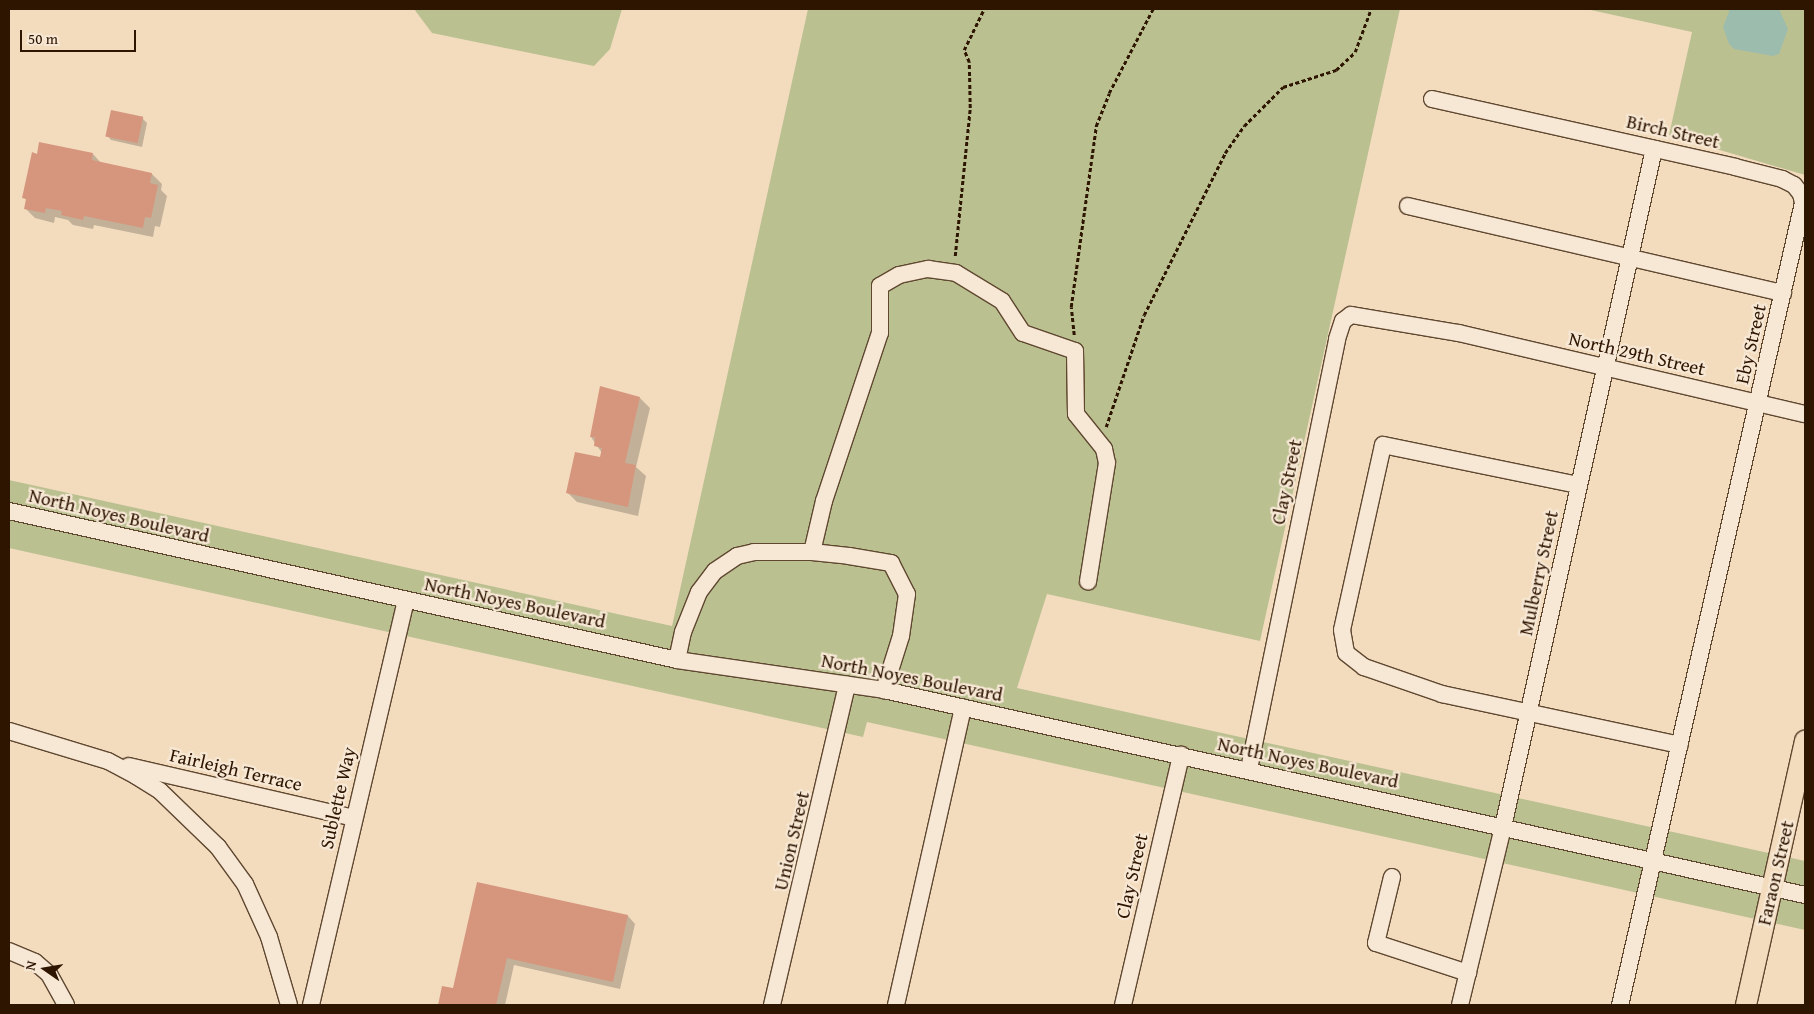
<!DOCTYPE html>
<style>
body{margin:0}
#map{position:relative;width:1814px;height:1014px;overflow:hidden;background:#f3dcbe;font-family:"Gentium Book Plus",serif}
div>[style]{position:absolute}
.green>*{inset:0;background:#bbc091}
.water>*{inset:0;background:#9cbcad}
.shadow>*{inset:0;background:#0003}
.building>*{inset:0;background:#d6967d;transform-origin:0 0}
.path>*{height:2.5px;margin-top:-1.25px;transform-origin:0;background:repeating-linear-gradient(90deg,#2e1500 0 4px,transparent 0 6.5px)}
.roads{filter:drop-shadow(1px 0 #5f4730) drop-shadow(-1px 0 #5f4730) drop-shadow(0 1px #5f4730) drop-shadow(0 -1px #5f4730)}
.minor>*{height:16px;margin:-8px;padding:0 8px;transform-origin:8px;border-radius:8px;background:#f7e8d5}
.major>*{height:20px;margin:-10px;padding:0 10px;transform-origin:10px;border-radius:10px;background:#f3dcbe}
span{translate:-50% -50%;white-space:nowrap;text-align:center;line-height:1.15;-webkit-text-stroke:4.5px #f7e8d5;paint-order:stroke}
.street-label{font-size:19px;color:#2e1500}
.frame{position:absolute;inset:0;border:10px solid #2e1500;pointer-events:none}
.north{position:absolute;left:20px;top:944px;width:50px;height:50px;-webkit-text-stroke:4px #f7e8d5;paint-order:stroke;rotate:283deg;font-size:14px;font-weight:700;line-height:20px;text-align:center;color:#2e1500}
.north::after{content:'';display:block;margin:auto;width:18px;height:22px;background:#2e1500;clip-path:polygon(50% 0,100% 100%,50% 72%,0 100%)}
.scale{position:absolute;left:20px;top:30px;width:116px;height:22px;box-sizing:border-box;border:2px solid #2e1500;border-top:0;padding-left:6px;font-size:15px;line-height:18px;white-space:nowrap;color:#2e1500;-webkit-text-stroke:4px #f7e8d5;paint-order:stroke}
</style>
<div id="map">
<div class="green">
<i style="clip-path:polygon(414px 9px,622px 9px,610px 49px,594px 66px,432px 33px)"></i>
<i style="clip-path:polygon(808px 9px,1400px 9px,1260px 641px,1047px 594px,1017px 688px,1805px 861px,1805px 930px,867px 722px,863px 737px,9px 548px,9px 480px,672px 626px)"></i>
<i style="clip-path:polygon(1586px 9px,1805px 9px,1805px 175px,1669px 135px,1692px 32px)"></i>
</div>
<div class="water">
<i style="clip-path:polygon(1730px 9px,1779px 9px,1788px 29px,1779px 54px,1773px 56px,1734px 49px,1729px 44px,1723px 27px)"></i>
</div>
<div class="shadow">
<i style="clip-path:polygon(142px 118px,147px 123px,142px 147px,111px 140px,107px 135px)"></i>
<i style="clip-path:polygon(93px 154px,101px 163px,152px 174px,162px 184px,161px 190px,167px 196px,160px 227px,155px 226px,153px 237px,94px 225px,93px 229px,73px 225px,68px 220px,55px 217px,54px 223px,35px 218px,25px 208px,27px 201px,24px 197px)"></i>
<i style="clip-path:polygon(601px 388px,640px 398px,650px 408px,636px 467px,646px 476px,638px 516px,577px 502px,567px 492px,601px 458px,602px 453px,591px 437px)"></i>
<i style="clip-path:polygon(478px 883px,628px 916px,635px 924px,620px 989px,514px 965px,505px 1005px,439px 1005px,443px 987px,454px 990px)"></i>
</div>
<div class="building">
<i style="left:111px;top:110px;width:33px;height:27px;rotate:12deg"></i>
<i style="clip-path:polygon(39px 142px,93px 153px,92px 160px,152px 173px,150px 183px,158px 185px,151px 218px,145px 217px,143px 228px,84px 216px,83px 220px,61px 215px,62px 211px,46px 208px,45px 213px,24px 209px,26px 199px,22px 198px,32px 152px,37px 154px)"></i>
<i style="clip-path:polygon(600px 386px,640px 397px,625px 463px,636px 465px,628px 507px,566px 493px,575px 452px,600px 457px,602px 448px,594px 446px,595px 437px,590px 437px)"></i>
<i style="clip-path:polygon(477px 882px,628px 915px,613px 982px,507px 958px,496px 1005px,438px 1005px,442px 986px,453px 988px)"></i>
</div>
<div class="path">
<i style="left:955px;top:256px;width:149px;rotate:-84.2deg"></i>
<i style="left:970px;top:108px;width:46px;rotate:-91.2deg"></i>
<i style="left:969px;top:62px;width:13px;rotate:-113deg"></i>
<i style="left:964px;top:50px;width:46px;rotate:-64deg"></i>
<i style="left:1074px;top:335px;width:28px;rotate:-96deg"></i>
<i style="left:1071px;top:307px;width:183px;rotate:-82.1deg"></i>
<i style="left:1096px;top:126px;width:35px;rotate:-68deg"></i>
<i style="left:1109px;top:93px;width:95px;rotate:-62.4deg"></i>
<i style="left:1106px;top:427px;width:118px;rotate:-71.3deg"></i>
<i style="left:1144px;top:315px;width:181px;rotate:-63.4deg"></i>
<i style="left:1225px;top:153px;width:33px;rotate:-55deg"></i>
<i style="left:1244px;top:126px;width:55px;rotate:-45deg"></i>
<i style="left:1283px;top:87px;width:56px;rotate:-17.8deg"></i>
<i style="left:1336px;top:70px;width:26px;rotate:-43deg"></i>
<i style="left:1355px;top:52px;width:46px;rotate:-69.6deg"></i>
</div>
<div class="roads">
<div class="minor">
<i style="left:1432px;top:99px;width:311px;rotate:12.6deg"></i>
<i style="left:1735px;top:167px;width:49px;rotate:14.3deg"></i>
<i style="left:1782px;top:179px;width:13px;rotate:27deg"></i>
<i style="left:1794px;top:185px;width:11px;rotate:52deg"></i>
<i style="left:1801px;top:194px;width:9px;rotate:77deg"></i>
<i style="left:1803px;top:203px;width:823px;rotate:102.85deg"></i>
<i style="left:1408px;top:206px;width:385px;rotate:13.1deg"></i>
<i style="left:1578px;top:485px;width:199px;rotate:-168.4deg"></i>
<i style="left:1383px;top:445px;width:189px;rotate:102.5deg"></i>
<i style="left:1342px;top:630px;width:23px;rotate:80deg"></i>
<i style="left:1346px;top:653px;width:23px;rotate:38deg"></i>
<i style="left:1364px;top:667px;width:83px;rotate:19.1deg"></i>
<i style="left:1442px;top:694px;width:243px;rotate:12.1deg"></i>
<i style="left:9px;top:511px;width:684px;rotate:12.57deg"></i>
<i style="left:677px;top:660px;width:209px;rotate:8.2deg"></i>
<i style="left:884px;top:690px;width:944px;rotate:12.55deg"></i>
<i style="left:812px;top:552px;width:52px;rotate:-76.8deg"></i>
<i style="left:824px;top:501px;width:177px;rotate:-71.6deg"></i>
<i style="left:880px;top:333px;width:47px;rotate:-90deg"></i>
<i style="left:880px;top:286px;width:22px;rotate:-30deg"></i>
<i style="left:899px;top:275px;width:30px;rotate:-12deg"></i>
<i style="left:928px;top:269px;width:28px;rotate:8deg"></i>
<i style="left:956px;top:273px;width:54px;rotate:31.3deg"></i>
<i style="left:1002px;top:301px;width:38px;rotate:57deg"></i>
<i style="left:1023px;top:333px;width:55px;rotate:19.1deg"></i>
<i style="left:1075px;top:351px;width:63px;rotate:89.1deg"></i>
<i style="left:1076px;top:414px;width:45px;rotate:51.3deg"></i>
<i style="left:1104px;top:449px;width:14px;rotate:78deg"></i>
<i style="left:1107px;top:463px;width:120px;rotate:99.1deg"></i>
<i style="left:677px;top:660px;width:29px;rotate:-78deg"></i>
<i style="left:683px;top:632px;width:43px;rotate:-68.2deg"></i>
<i style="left:699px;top:592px;width:26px;rotate:-53deg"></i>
<i style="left:715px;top:571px;width:27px;rotate:-34deg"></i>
<i style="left:737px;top:556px;width:17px;rotate:-13deg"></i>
<i style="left:754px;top:552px;width:58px"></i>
<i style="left:812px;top:552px;width:37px;rotate:6deg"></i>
<i style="left:849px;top:556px;width:43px;rotate:9.5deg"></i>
<i style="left:891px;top:563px;width:35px;rotate:63deg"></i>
<i style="left:907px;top:594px;width:42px;rotate:98.1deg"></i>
<i style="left:901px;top:636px;width:57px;rotate:107.5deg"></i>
<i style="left:9px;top:731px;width:103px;rotate:16.9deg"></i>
<i style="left:108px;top:761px;width:32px;rotate:28deg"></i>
<i style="left:136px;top:776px;width:28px;rotate:32deg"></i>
<i style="left:160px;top:791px;width:81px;rotate:44deg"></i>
<i style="left:218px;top:847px;width:46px;rotate:53.9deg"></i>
<i style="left:245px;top:884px;width:58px;rotate:65.6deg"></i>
<i style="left:269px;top:937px;width:71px;rotate:73.6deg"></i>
<i style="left:129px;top:766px;width:231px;rotate:13deg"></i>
<i style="left:1249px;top:769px;width:439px;rotate:-78.4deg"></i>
<i style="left:1337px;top:339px;width:19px;rotate:-72deg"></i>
<i style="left:1343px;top:321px;width:10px;rotate:-37deg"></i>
<i style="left:1351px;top:315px;width:109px;rotate:9.5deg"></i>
<i style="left:1459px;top:333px;width:355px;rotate:13.2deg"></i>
<i style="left:1392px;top:877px;width:68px;rotate:103.6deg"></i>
<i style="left:1376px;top:943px;width:97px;rotate:18.1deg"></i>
<i style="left:9px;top:951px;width:28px;rotate:23deg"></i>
<i style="left:35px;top:962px;width:18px;rotate:41deg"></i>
<i style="left:49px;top:974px;width:35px;rotate:61deg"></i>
<i style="left:311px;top:1005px;width:416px;rotate:-76.8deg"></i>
<i style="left:772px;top:1005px;width:329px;rotate:-76.8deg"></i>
<i style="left:896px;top:1005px;width:305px;rotate:-77.3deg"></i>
<i style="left:1123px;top:1005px;width:257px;rotate:-76.9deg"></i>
<i style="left:1460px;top:1005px;width:183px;rotate:-76.4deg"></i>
<i style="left:1503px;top:827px;width:695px;rotate:-77.44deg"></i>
</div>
<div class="major">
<i style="left:1746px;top:1005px;width:271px;rotate:-77.4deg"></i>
</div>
</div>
<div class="street-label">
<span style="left:1673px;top:132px;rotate:13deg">Birch Street</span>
<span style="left:1751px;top:344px;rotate:-77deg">Eby Street</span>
<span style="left:1637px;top:354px;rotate:13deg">North 29th Street</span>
<span style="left:1287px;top:482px;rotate:-78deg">Clay Street</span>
<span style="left:119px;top:516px;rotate:13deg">North Noyes Boulevard</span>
<span style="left:1539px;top:573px;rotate:-78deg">Mulberry Street</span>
<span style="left:515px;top:603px;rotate:12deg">North Noyes Boulevard</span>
<span style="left:912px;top:678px;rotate:11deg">North Noyes Boulevard</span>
<span style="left:1308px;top:763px;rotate:12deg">North Noyes Boulevard</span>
<span style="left:236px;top:770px;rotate:13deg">Fairleigh Terrace</span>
<span style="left:338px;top:798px;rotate:-77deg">Sublette Way</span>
<span style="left:792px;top:841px;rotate:-77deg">Union Street</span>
<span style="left:1776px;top:873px;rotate:-77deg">Faraon Street</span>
<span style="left:1132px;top:876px;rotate:-77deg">Clay Street</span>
</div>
<div class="frame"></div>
<div class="north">N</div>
<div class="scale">50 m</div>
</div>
